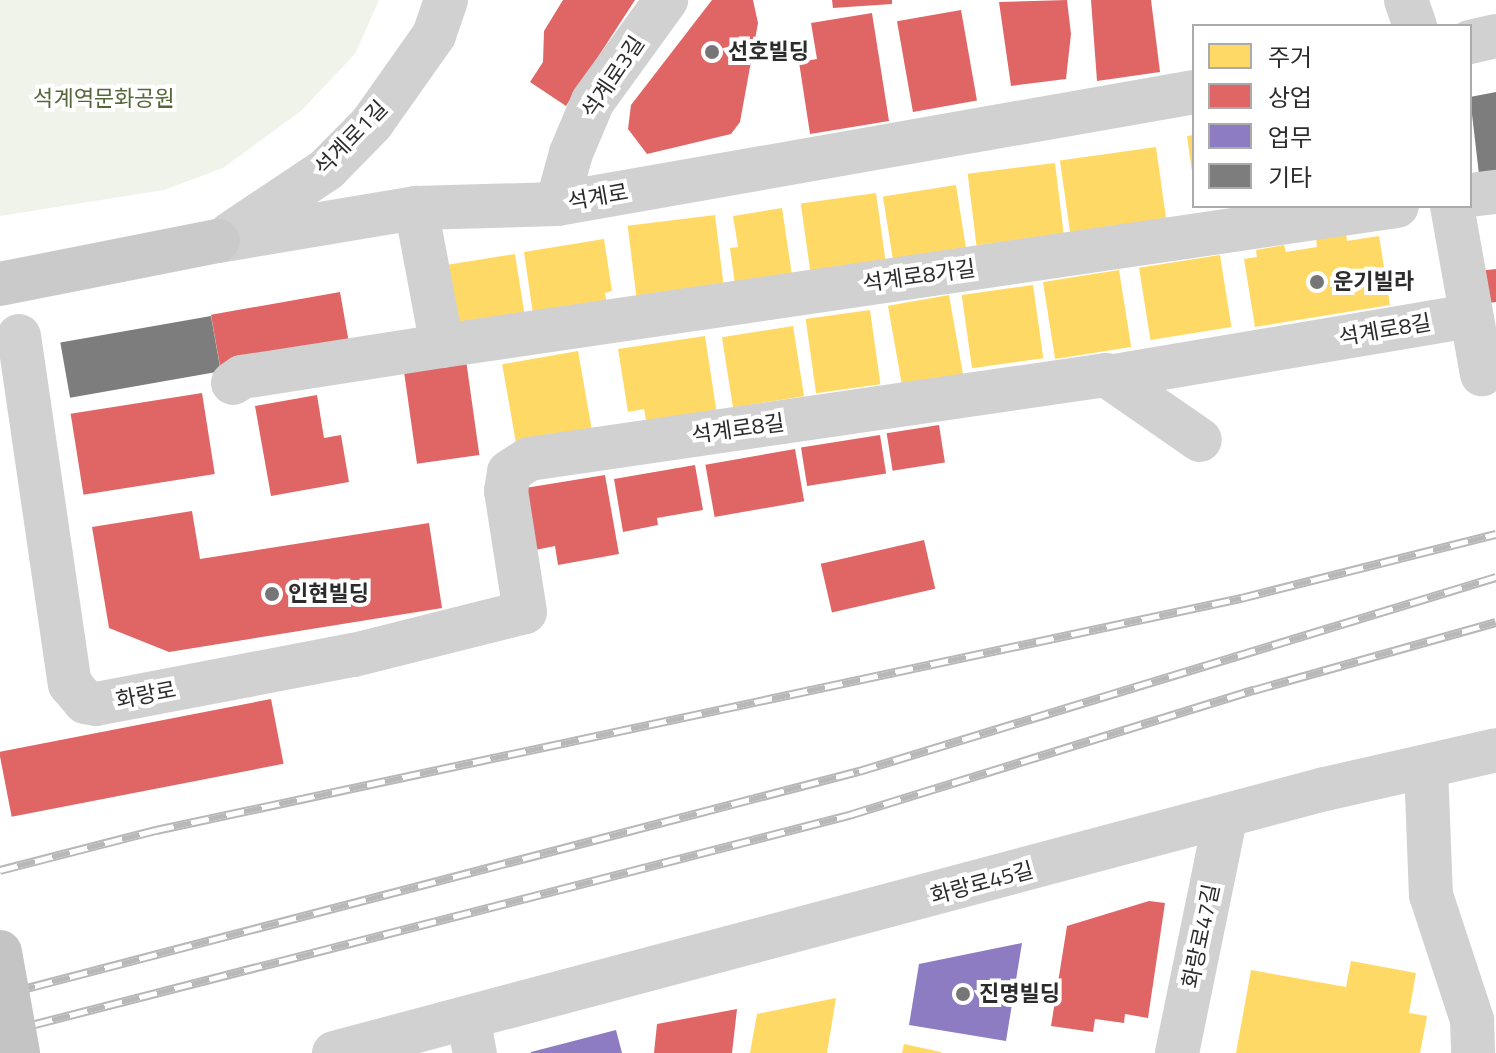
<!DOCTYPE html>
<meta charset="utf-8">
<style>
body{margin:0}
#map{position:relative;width:1496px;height:1053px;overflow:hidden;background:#fff;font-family:"Titillium Web","Noto Sans KR",sans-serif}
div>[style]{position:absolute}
.green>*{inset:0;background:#f0f3ea}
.homes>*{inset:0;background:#ffd966;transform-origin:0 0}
.shops>*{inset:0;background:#e06666;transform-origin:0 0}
.offices>*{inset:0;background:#8e7cc3}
.building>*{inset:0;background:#7d7d7d;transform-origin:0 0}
.minor>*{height:44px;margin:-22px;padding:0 22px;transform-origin:22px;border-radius:22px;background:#d1d1d1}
.tertiary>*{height:44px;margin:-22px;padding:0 22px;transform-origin:22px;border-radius:22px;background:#d1d1d1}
.secondary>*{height:44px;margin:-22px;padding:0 22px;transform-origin:22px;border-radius:22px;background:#cacaca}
.rail>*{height:9px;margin-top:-4.5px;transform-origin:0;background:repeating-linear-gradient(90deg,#fff 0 18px,#b8b8b8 0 36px);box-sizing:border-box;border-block:2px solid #b8b8b8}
.primary-bridge>*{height:44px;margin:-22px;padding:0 22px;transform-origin:22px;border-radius:22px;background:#c4c4c4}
.dots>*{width:22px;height:22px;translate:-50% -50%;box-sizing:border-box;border:4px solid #fff;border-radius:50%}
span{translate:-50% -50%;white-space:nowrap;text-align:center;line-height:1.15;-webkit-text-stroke:8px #fff;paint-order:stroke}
.poi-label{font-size:22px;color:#2c2c2c;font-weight:700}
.left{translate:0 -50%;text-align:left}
.street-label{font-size:22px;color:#2c2c2c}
.park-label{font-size:22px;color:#536739}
.legend{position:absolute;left:1192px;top:24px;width:280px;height:184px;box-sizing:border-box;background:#fff;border:2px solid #ababab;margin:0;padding:10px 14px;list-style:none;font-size:24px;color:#2c2c2c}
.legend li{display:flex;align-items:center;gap:16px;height:40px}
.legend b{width:40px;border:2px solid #ababab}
</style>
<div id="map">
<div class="green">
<i style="clip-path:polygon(0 0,379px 0,355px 54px,301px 111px,223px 168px,164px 190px,0 216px)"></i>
</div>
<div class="homes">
<i style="clip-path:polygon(1194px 135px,1194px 172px,1192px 172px,1187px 136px)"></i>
<i style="left:1156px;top:147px;width:81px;height:97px;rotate:82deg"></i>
<i style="left:1055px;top:163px;width:72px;height:88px;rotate:83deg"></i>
<i style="left:956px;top:185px;width:66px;height:74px;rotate:81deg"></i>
<i style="left:876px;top:193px;width:73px;height:76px;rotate:82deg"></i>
<i style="clip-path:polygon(782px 208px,793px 282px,736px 292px,730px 248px,738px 247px,733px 216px)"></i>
<i style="left:715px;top:215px;width:77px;height:88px;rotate:83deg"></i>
<i style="clip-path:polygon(1346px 233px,1347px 241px,1379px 236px,1390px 305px,1255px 327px,1244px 259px,1257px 257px,1256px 250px,1284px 245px,1286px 252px,1317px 247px,1316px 238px)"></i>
<i style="clip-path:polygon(604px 239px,612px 291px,605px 293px,608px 309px,534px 321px,524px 252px)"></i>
<i style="left:515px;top:254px;width:65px;height:76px;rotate:81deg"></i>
<i style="left:1220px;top:255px;width:73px;height:82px;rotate:81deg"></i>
<i style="left:1119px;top:270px;width:78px;height:77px;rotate:81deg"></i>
<i style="left:1033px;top:285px;width:74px;height:72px;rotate:82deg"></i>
<i style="left:949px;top:295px;width:83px;height:62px;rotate:80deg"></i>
<i style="left:870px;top:310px;width:75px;height:65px;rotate:82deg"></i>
<i style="left:793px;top:326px;width:71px;height:72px;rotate:81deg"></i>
<i style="clip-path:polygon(705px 336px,718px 421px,648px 432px,644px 409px,628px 412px,618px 349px)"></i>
<i style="left:578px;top:351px;width:88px;height:77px;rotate:80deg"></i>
<i style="clip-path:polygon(1351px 961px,1416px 973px,1409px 1013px,1427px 1016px,1420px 1053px,1236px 1053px,1251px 970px,1346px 987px)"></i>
<i style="clip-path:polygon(836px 998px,827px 1053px,750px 1053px,757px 1014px)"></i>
<i style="clip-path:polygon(904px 1044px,941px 1052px,941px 1053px,902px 1053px)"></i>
</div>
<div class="shops">
<i style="clip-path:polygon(563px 0,635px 0,566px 106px,530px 82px,543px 62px,544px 31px)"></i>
<i style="clip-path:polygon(712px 0,753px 0,758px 23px,740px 122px,731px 134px,647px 154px,628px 129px,631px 105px)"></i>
<i style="clip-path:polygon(832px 0,892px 0,892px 4px,833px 8px)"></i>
<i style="clip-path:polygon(1067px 0,1071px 34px,1066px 79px,1011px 86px,999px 2px)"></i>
<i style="clip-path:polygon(1091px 0,1151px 0,1160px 72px,1097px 81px)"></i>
<i style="left:961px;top:10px;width:92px;height:65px;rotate:80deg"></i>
<i style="clip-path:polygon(872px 13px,889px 121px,810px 134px,799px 62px,817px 59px,811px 23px)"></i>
<i style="clip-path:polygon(1496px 269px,1496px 302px,1481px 304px,1477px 271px)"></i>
<i style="left:340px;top:292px;width:56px;height:131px;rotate:80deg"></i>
<i style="left:466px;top:360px;width:96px;height:63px;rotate:82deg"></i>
<i style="left:202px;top:393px;width:82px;height:133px;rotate:81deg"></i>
<i style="clip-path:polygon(317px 395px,324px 438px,341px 435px,349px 482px,271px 496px,255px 406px)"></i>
<i style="left:939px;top:425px;width:38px;height:53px;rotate:81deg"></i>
<i style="left:880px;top:435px;width:39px;height:80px;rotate:81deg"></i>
<i style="left:795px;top:449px;width:53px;height:91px;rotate:80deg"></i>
<i style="clip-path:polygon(695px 465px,703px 510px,657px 518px,658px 525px,623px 532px,614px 479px)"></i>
<i style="clip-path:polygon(605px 475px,619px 554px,558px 565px,555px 546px,530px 551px,519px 489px)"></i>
<i style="clip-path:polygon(192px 511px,200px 559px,429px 523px,442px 608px,169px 652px,109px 628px,92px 527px)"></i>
<i style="left:924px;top:540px;width:50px;height:106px;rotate:77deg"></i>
<i style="left:271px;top:699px;width:66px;height:277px;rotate:79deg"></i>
<i style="clip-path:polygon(1149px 901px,1165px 903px,1148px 1018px,1125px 1014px,1124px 1023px,1095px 1019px,1093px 1032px,1051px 1026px,1067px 926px)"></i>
<i style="clip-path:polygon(737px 1009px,732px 1053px,654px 1053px,657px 1024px)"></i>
</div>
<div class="offices">
<i style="clip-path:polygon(1022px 943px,1006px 1041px,909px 1025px,919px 964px)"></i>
<i style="clip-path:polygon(616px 1030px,622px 1053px,531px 1053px,531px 1052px)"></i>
</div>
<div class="building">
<i style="clip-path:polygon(1496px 92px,1496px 180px,1480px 183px,1470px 97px)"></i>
<i style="left:211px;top:316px;width:56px;height:153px;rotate:80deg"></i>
</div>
<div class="minor">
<i style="left:1406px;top:0;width:28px;rotate:71deg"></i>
<i style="left:1470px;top:195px;width:26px;rotate:-7deg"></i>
<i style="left:557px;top:204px;width:53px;rotate:-74.6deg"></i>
<i style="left:571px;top:153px;width:56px;rotate:-67.1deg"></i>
<i style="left:593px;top:101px;width:125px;rotate:-54.1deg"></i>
<i style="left:1452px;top:206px;width:171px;rotate:79.9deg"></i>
<i style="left:416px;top:208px;width:140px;rotate:79.3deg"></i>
<i style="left:442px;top:346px;width:965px;rotate:-8.34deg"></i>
<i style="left:19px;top:336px;width:352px;rotate:81.7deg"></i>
<i style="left:70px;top:684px;width:23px;rotate:50deg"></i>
<i style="left:85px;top:702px;width:11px;rotate:10deg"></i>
<i style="left:96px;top:704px;width:263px;rotate:-10.8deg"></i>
<i style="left:354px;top:655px;width:176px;rotate:-14.1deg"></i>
<i style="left:525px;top:612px;width:122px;rotate:-98.9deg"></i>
<i style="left:506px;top:491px;width:19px;rotate:-81deg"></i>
<i style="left:509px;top:472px;width:24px;rotate:-33deg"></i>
<i style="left:529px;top:459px;width:583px;rotate:-8.28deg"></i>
<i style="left:1106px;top:375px;width:114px;rotate:34.7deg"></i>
<i style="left:1109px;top:377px;width:367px;rotate:-9.6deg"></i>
<i style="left:233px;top:383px;width:11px;rotate:-34deg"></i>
<i style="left:242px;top:377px;width:202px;rotate:-8.8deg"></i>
<i style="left:1426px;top:767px;width:128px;rotate:87.8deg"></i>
<i style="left:1431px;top:895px;width:132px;rotate:71.8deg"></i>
<i style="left:1472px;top:1020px;width:33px;rotate:88deg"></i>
<i style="left:468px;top:1018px;width:36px;rotate:79deg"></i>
<i style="left:1177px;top:1053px;width:239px;rotate:-78.4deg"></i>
</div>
<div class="tertiary">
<i style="left:1470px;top:42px;width:27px;rotate:-13deg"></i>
<i style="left:230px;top:234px;width:117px;rotate:-33.8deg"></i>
<i style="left:327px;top:169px;width:64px;rotate:-45.6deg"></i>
<i style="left:372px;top:123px;width:108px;rotate:-54.8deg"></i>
<i style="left:434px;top:35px;width:37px;rotate:-71deg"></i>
<i style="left:218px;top:241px;width:201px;rotate:-9.5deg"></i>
<i style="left:416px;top:208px;width:141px;rotate:-1.6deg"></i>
<i style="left:557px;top:204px;width:647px;rotate:-9.97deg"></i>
<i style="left:334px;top:1053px;width:1026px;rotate:-14.92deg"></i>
<i style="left:1325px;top:789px;width:175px;rotate:-12.8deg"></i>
</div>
<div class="secondary">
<i style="left:0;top:284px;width:222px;rotate:-11.2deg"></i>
</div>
<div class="rail">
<i style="left:0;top:870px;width:161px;rotate:-14.4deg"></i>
<i style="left:156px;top:830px;width:1110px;rotate:-12.07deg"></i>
<i style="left:1241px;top:598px;width:263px;rotate:-14.1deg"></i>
<i style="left:0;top:995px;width:888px;rotate:-14.62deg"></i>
<i style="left:859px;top:771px;width:666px;rotate:-16.94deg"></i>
<i style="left:0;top:1033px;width:877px;rotate:-14.4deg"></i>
<i style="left:849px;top:815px;width:424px;rotate:-17.2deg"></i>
<i style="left:1254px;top:690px;width:251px;rotate:-15.7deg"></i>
</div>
<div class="primary-bridge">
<i style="left:0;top:952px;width:103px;rotate:79.9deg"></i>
</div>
<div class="dots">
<i style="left:712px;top:52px;background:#767676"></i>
<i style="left:1317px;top:282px;background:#767676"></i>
<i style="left:272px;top:594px;background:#767676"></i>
<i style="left:963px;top:994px;background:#767676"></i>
</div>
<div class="poi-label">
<span class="left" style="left:728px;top:52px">선호빌딩</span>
<span class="left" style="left:1333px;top:282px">운기빌라</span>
<span class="left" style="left:288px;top:594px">인현빌딩</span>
<span class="left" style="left:979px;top:994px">진명빌딩</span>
</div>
<div class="street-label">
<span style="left:613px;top:77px;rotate:-56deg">석계로3길</span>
<span style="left:351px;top:138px;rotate:-46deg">석계로1길</span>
<span style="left:598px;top:197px;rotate:-10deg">석계로</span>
<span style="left:919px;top:276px;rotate:-8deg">석계로8가길</span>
<span style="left:1385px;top:330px;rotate:-10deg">석계로8길</span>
<span style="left:738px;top:429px;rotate:-8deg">석계로8길</span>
<span style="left:146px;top:695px;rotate:-11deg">화랑로</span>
<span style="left:982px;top:883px;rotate:-15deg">화랑로45길</span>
<span style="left:1201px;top:936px;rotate:-78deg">화랑로47길</span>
</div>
<div class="park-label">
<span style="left:104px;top:99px">석계역문화공원</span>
</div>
<ul class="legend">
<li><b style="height:22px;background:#ffd966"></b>주거</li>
<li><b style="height:22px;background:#e06666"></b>상업</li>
<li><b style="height:22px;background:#8e7cc3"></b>업무</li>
<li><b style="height:22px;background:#7d7d7d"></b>기타</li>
</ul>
</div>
